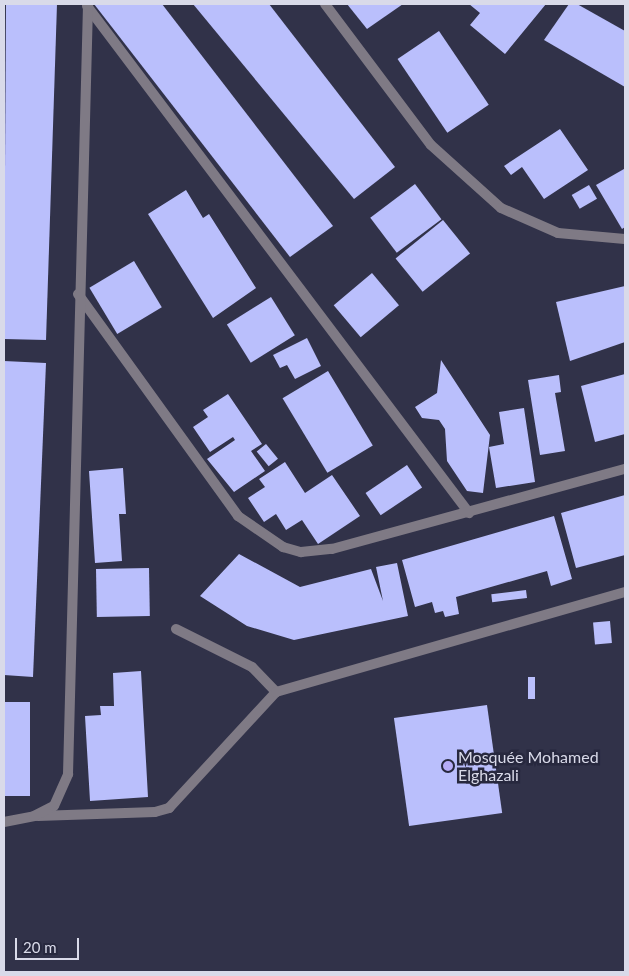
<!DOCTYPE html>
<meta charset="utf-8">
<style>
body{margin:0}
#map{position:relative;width:629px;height:976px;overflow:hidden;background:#313249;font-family:Lato,sans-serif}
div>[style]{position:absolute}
.building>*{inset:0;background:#babffc;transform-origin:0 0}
.street>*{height:10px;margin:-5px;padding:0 5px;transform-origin:5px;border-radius:5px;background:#7f7a85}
.dots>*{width:14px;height:14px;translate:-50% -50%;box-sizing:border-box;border:2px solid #27283e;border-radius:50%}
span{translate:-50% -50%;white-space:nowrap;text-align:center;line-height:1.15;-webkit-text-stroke:5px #27283e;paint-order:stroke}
.poi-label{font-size:16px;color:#d9dae9}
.left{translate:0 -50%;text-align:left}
.frame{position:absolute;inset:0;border:5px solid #d9dae9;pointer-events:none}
.scale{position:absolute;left:15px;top:938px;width:64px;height:22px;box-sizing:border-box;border:2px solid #d9dae9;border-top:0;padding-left:6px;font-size:15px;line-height:18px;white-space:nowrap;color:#d9dae9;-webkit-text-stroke:4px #27283e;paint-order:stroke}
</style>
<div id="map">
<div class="building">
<i style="clip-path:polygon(6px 4px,57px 4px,46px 340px,4px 339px)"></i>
<i style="clip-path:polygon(94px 4px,162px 4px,333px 226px,290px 257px)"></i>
<i style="clip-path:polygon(193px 4px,269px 4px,395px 167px,354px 199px)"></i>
<i style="clip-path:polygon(347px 4px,403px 4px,367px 29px)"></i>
<i style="clip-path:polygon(469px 4px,546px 4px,505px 54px,470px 25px,480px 13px)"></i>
<i style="clip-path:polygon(569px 4px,577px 4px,625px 31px,625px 87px,544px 40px)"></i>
<i style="left:439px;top:31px;width:89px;height:50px;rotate:56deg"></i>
<i style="clip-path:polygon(560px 129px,588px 170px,544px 199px,522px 167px,511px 175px,504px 166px)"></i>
<i style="clip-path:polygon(624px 169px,625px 227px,622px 229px,596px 185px)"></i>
<i style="left:415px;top:184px;width:44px;height:56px;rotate:53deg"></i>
<i style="left:589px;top:185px;width:16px;height:20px;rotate:60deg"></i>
<i style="clip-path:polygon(186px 190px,203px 218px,209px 214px,256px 288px,213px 318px,148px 214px)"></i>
<i style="left:443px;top:220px;width:43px;height:61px;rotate:51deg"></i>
<i style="left:134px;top:261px;width:54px;height:52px;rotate:59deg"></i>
<i style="left:372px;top:273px;width:42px;height:50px;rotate:50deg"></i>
<i style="clip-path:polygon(625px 286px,625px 342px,570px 361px,556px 302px)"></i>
<i style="left:271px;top:297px;width:45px;height:52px;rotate:58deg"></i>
<i style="clip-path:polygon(307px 338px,321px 366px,295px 379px,287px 365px,280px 368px,273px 355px)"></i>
<i style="clip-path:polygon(441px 360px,490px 435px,483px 493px,467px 491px,447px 461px,445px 429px,439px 420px,422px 418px,415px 407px,437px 393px)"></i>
<i style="clip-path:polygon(4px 361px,46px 363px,33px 677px,4px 675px)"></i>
<i style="left:328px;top:371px;width:87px;height:53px;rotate:59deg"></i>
<i style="clip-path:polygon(625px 374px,625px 434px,595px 442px,581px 386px)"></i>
<i style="clip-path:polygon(559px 375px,561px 392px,555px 393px,565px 451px,540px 455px,528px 380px)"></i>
<i style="clip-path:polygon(228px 394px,262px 444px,251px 451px,265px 471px,234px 492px,207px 459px,235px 440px,233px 437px,210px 452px,193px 427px,208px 417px,203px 410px)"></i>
<i style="clip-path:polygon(524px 408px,535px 482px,496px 488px,489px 447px,504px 444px,499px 412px)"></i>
<i style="left:266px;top:444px;width:19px;height:12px;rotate:51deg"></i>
<i style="clip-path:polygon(285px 462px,305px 493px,332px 475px,360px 516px,318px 544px,302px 520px,286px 530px,276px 514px,264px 522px,248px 498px,265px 487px,259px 479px)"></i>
<i style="left:407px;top:465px;width:27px;height:50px;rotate:56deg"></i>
<i style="clip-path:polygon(123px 468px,126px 514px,119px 514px,122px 561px,95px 563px,89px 471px)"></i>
<i style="clip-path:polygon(625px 495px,625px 555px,576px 568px,561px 513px)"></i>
<i style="clip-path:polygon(554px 516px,572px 579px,551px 586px,547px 571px,456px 597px,459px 614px,445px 617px,443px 611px,435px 613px,432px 602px,415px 607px,402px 560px)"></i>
<i style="clip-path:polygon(239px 554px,300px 587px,371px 569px,383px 601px,376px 567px,397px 563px,408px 616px,294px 640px,247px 626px,200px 596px)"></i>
<i style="left:149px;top:568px;width:48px;height:53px;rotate:89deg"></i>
<i style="left:526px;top:590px;width:8px;height:35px;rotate:83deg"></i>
<i style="left:610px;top:621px;width:22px;height:17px;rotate:85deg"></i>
<i style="clip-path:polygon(141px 671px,148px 797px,90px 801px,85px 716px,101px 715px,100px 706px,114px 706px,113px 673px)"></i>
<i style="left:528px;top:677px;width:7px;height:22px"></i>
<i style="left:4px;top:702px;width:26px;height:94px"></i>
<i style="left:487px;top:705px;width:109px;height:94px;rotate:82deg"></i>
</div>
<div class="street">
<i style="left:325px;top:4px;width:176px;rotate:53.1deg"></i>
<i style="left:431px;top:145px;width:94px;rotate:42deg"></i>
<i style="left:501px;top:208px;width:62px;rotate:23.7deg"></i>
<i style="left:558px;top:233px;width:67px;rotate:5.1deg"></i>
<i style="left:87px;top:6px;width:635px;rotate:53deg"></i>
<i style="left:78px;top:294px;width:274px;rotate:54.2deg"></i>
<i style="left:238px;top:516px;width:55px;rotate:34.6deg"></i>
<i style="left:283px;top:547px;width:19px;rotate:16deg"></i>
<i style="left:301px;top:552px;width:31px;rotate:-6deg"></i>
<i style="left:332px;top:549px;width:304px;rotate:-15.3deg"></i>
<i style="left:176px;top:629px;width:85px;rotate:26.6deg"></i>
<i style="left:252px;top:667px;width:35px;rotate:46deg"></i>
<i style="left:38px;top:816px;width:117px;rotate:-2deg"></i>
<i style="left:155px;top:812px;width:15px;rotate:-16deg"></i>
<i style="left:169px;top:808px;width:158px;rotate:-47.3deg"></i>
<i style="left:276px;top:692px;width:363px;rotate:-16deg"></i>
<i style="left:4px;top:822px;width:31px;rotate:-11deg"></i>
<i style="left:34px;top:816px;width:22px;rotate:-27deg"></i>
<i style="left:54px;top:806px;width:35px;rotate:-66deg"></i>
<i style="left:68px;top:774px;width:770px;rotate:-88.51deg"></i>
</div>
<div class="dots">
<i style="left:448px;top:766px;background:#b6acf8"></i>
</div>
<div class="poi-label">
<span class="left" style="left:458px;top:766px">Mosquée Mohamed<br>Elghazali</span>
</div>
<div class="frame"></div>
<div class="scale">20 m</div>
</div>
